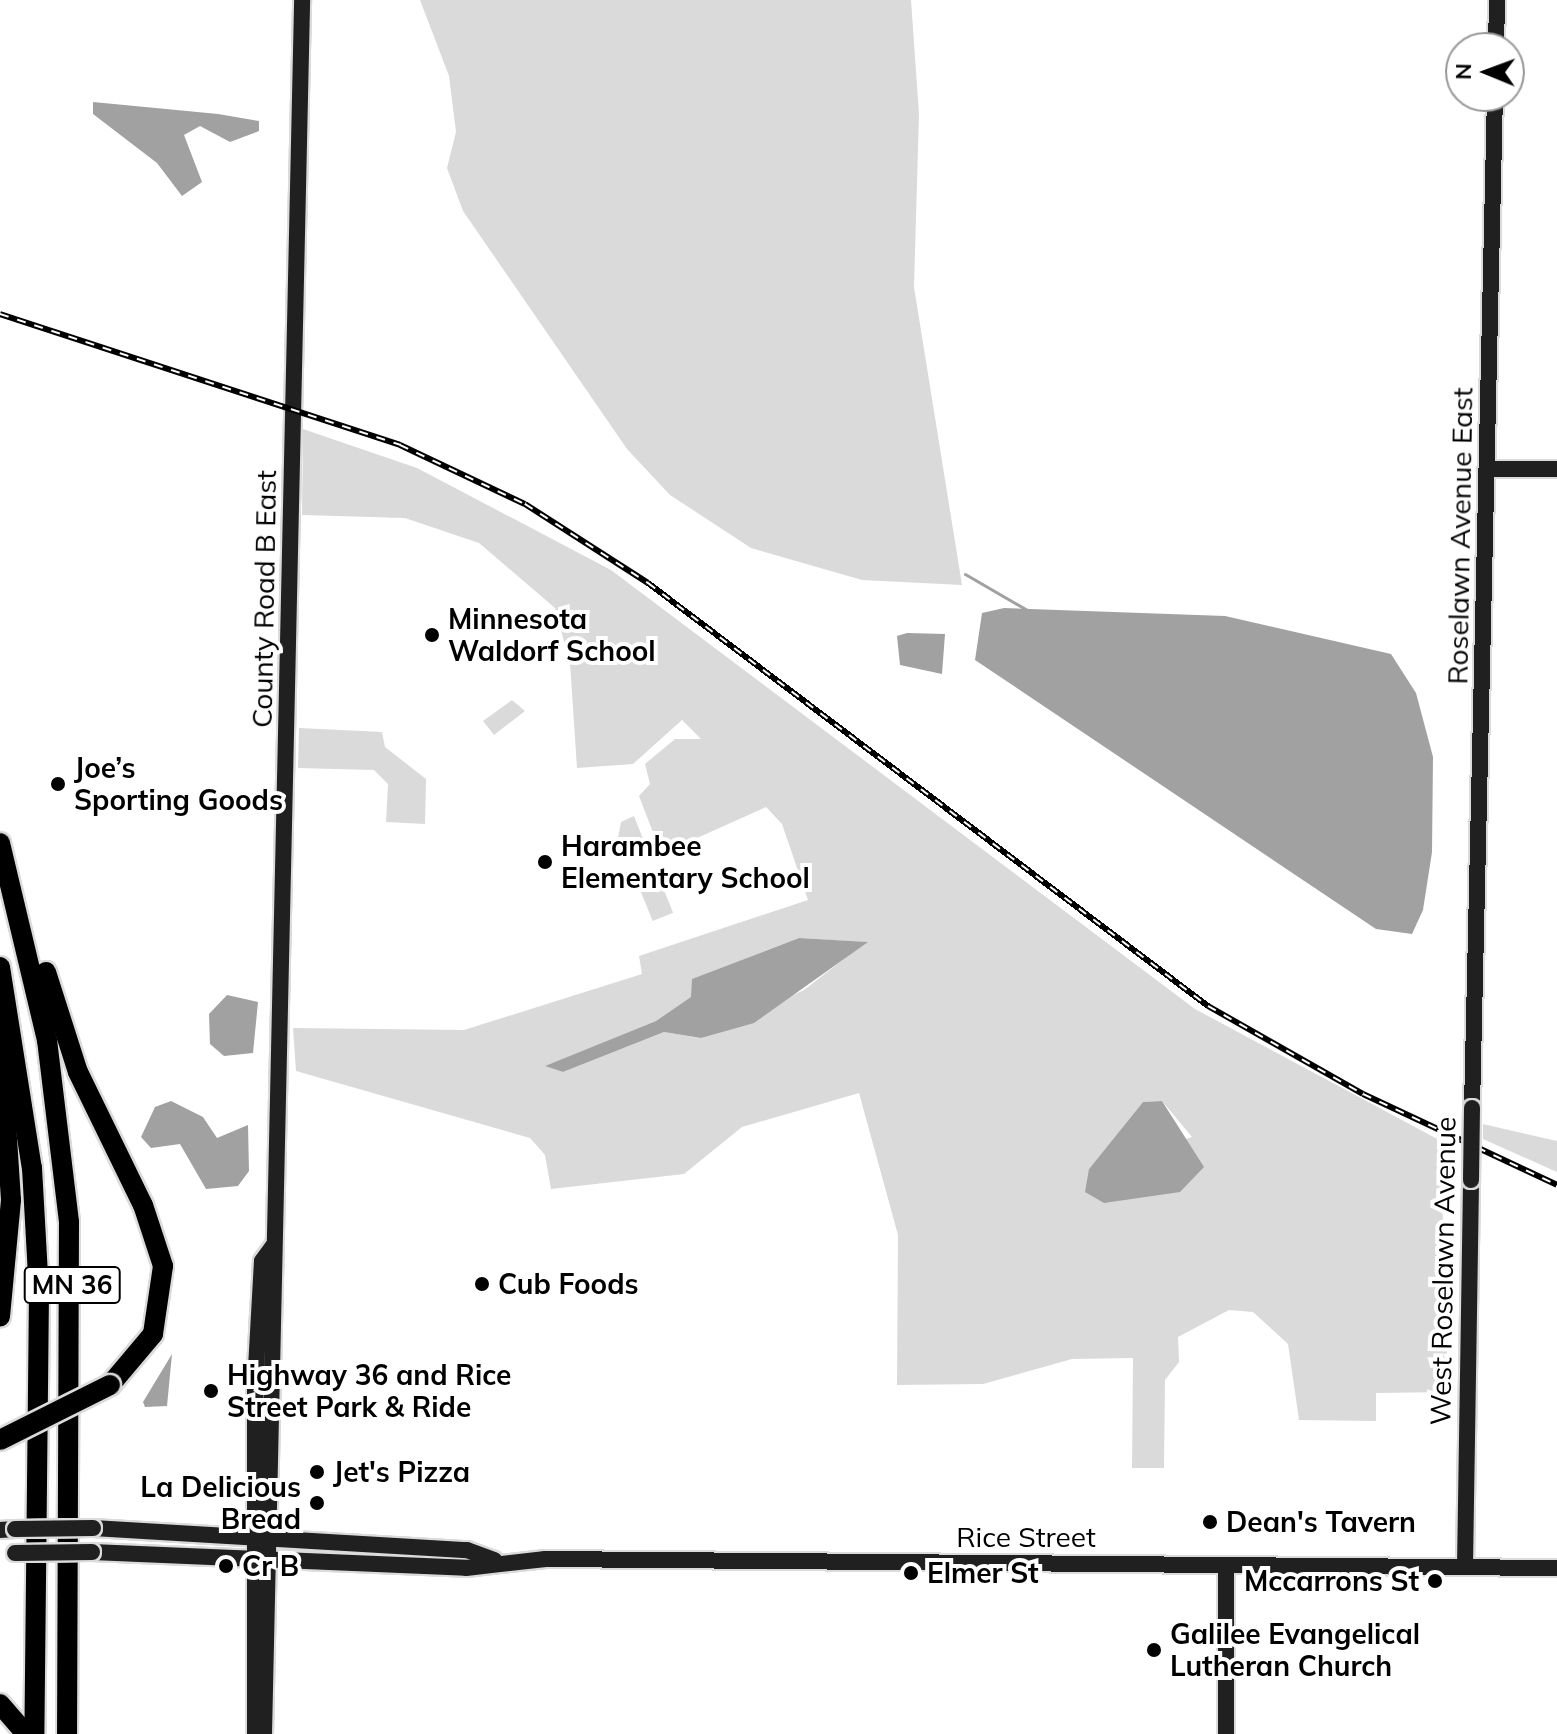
<!DOCTYPE html>
<meta charset="utf-8">
<style>
body{margin:0}
#map{position:relative;width:1557px;height:1734px;overflow:hidden;background:#fff;font-family:Mulish,sans-serif}
div>[style]{position:absolute}
.green>*{inset:0;background:#dadada;transform-origin:0 0}
.water>*{inset:0;background:#a1a1a1}
.stream>*{height:3px;margin:-1.5px;padding:0 1.5px;transform-origin:1.5px;border-radius:1.5px;background:#a1a1a1}
.roads{filter:drop-shadow(2px 0 #dbdbdb) drop-shadow(-2px 0 #dbdbdb) drop-shadow(0 2px #dbdbdb) drop-shadow(0 -2px #dbdbdb)}
.secondary>*{height:16px;margin:-8px;padding:0 8px;transform-origin:8px;border-radius:8px;background:#202020}
.highway>*{height:20px;margin:-10px;padding:0 10px;transform-origin:10px;border-radius:10px;background:#000}
.rail>*{height:6px;margin-top:-3px;transform-origin:0;background:repeating-linear-gradient(90deg,#fff 0 9px,#000 0 18px);box-sizing:border-box;border-block:2px solid #000}
.bridges{filter:drop-shadow(2px 0 #dbdbdb) drop-shadow(-2px 0 #dbdbdb) drop-shadow(0 2px #dbdbdb) drop-shadow(0 -2px #dbdbdb)}
.secondary-bridge>*{height:16px;margin:-8px;padding:0 8px;transform-origin:8px;border-radius:8px;background:#202020}
.highway-bridge>*{height:20px;margin:-10px;padding:0 10px;transform-origin:10px;border-radius:10px;background:#000}
.dots>*{width:22px;height:22px;translate:-50% -50%;box-sizing:border-box;border:4px solid #fff;border-radius:50%}
span{translate:-50% -50%;white-space:nowrap;text-align:center;line-height:1.15;-webkit-text-stroke:8px #fff;paint-order:stroke}
.shield-label span{padding:2px 6px;background:#fff;border:2px solid;border-radius:6px;-webkit-text-stroke-width:0}
.shield-label{font-size:26px;color:#000;font-weight:700}
.street-label{font-size:28px;color:#000}
.poi-label{font-size:28px;color:#000;font-weight:700}
.left{translate:0 -50%;text-align:left}
.right{translate:-100% -50%;text-align:right}
.north{position:absolute;left:1445px;top:32px;width:80px;height:80px;box-sizing:border-box;background:#fff;border:2px solid #999;border-radius:50%;rotate:271deg;font-size:22px;font-weight:700;line-height:32px;text-align:center;color:#000}
.north::after{content:'';display:block;margin:auto;width:28px;height:36px;background:#000;clip-path:polygon(50% 0,100% 100%,50% 72%,0 100%)}
</style>
<div id="map">
<div class="green">
<i style="clip-path:polygon(420px 0,911px 0,919px 114px,914px 287px,962px 585px,862px 580px,751px 548px,670px 495px,627px 449px,463px 211px,447px 168px,456px 132px,449px 76px)"></i>
<i style="clip-path:polygon(evenodd,303px 429px,417px 468px,611px 570px,1195px 1009px,1456px 1149px,1454px 1180px,1442px 1188px,1448px 1392px,1376px 1393px,1376px 1421px,1299px 1420px,1288px 1344px,1253px 1312px,1229px 1310px,1178px 1337px,1179px 1362px,1165px 1380px,1164px 1468px,1132px 1468px,1133px 1358px,1072px 1359px,983px 1384px,897px 1385px,898px 1235px,859px 1093px,742px 1127px,684px 1174px,551px 1189px,545px 1155px,530px 1138px,296px 1071px,293px 1028px,464px 1030px,642px 974px,639px 956px,808px 900px,782px 824px,766px 807px,668px 851px,659px 848px,639px 796px,650px 784px,645px 764px,675px 739px,701px 739px,682px 720px,633px 764px,577px 768px,570px 663px,555px 608px,479px 543px,405px 518px,302px 515px,303px 429px,799px 938px,866px 942px,804px 990px,701px 1038px,664px 1032px,563px 1072px,546px 1066px,656px 1021px,692px 997px,693px 979px,799px 938px,303px 429px,1162px 1101px,1192px 1137px,1089px 1169px,1143px 1102px,1162px 1101px)"></i>
<i style="clip-path:polygon(512px 700px,525px 711px,494px 735px,483px 721px)"></i>
<i style="clip-path:polygon(299px 728px,382px 732px,385px 747px,426px 779px,425px 824px,386px 822px,388px 784px,374px 770px,298px 768px)"></i>
<i style="clip-path:polygon(634px 816px,647px 849px,630px 855px,618px 838px,621px 822px)"></i>
<i style="left:657px;top:873px;width:43px;height:22px;rotate:68deg"></i>
<i style="clip-path:polygon(1483px 1124px,1557px 1141px,1557px 1172px,1483px 1139px)"></i>
</div>
<div class="water">
<i style="clip-path:polygon(93px 102px,218px 114px,259px 121px,259px 131px,230px 142px,200px 126px,184px 135px,202px 182px,182px 196px,157px 163px,93px 114px)"></i>
<i style="clip-path:polygon(1004px 608px,1225px 616px,1391px 654px,1416px 693px,1433px 757px,1432px 852px,1423px 910px,1412px 934px,1376px 929px,975px 660px,982px 613px)"></i>
<i style="clip-path:polygon(907px 633px,945px 634px,942px 674px,900px 665px,897px 636px)"></i>
<i style="clip-path:polygon(799px 938px,868px 942px,754px 1023px,701px 1038px,664px 1032px,563px 1072px,545px 1066px,656px 1021px,691px 997px,692px 979px)"></i>
<i style="clip-path:polygon(227px 995px,258px 1002px,253px 1053px,224px 1056px,210px 1044px,209px 1014px)"></i>
<i style="clip-path:polygon(171px 1101px,203px 1117px,217px 1138px,248px 1125px,249px 1171px,238px 1186px,206px 1189px,180px 1144px,151px 1148px,141px 1137px,155px 1107px)"></i>
<i style="clip-path:polygon(1162px 1101px,1204px 1167px,1180px 1192px,1104px 1203px,1085px 1192px,1089px 1169px,1143px 1102px)"></i>
<i style="clip-path:polygon(172px 1354px,167px 1406px,145px 1407px,143px 1402px)"></i>
</div>
<div class="stream">
<i style="left:965px;top:574px;width:72px;rotate:30.1deg"></i>
</div>
<div class="roads">
<div class="secondary">
<i style="left:1496px;top:48px;width:48px;rotate:-88.8deg"></i>
<i style="left:1488px;top:469px;width:69px"></i>
<i style="left:1472px;top:1108px;width:1012px;rotate:-88.7deg"></i>
<i style="left:93px;top:1528px;width:375px;rotate:3.4deg"></i>
<i style="left:467px;top:1550px;width:29px;rotate:20deg"></i>
<i style="left:0;top:1530px;width:15px;rotate:-4deg"></i>
<i style="left:92px;top:1552px;width:374px;rotate:2.4deg"></i>
<i style="left:466px;top:1568px;width:80px;rotate:-6.5deg"></i>
<i style="left:545px;top:1559px;width:1012px;rotate:0.51deg"></i>
<i style="left:1465px;top:1566px;width:386px;rotate:-89.1deg"></i>
<i style="left:255px;top:1734px;width:348px;rotate:-90deg"></i>
<i style="left:255px;top:1386px;width:125px;rotate:-86.8deg"></i>
<i style="left:262px;top:1261px;width:19px;rotate:-54deg"></i>
<i style="left:264px;top:1734px;width:1734px;rotate:-88.74deg"></i>
<i style="left:1226px;top:1734px;width:169px;rotate:-90deg"></i>
</div>
<div class="highway">
<i style="left:0;top:843px;width:203px;rotate:76.6deg"></i>
<i style="left:47px;top:1040px;width:183px;rotate:83.1deg"></i>
<i style="left:69px;top:1222px;width:512px;rotate:90.22deg"></i>
<i style="left:0;top:967px;width:204px;rotate:81deg"></i>
<i style="left:32px;top:1168px;width:124px;rotate:86.8deg"></i>
<i style="left:39px;top:1292px;width:442px;rotate:90.6deg"></i>
<i style="left:46px;top:972px;width:105px;rotate:72.3deg"></i>
<i style="left:78px;top:1072px;width:148px;rotate:64deg"></i>
<i style="left:143px;top:1205px;width:64px;rotate:71.8deg"></i>
<i style="left:163px;top:1266px;width:69px;rotate:98.4deg"></i>
<i style="left:153px;top:1334px;width:67px;rotate:130.1deg"></i>
<i style="left:0;top:1030px;width:170px;rotate:86.3deg"></i>
<i style="left:11px;top:1200px;width:117px;rotate:95.4deg"></i>
<i style="left:0;top:1704px;width:40px;rotate:49deg"></i>
</div>
</div>
<div class="rail">
<i style="left:0;top:314px;width:421px;rotate:18.1deg"></i>
<i style="left:400px;top:445px;width:138px;rotate:25.3deg"></i>
<i style="left:525px;top:504px;width:146px;rotate:32.7deg"></i>
<i style="left:648px;top:583px;width:702px;rotate:37.07deg"></i>
<i style="left:1208px;top:1006px;width:178px;rotate:29.6deg"></i>
<i style="left:1363px;top:1094px;width:214px;rotate:25.1deg"></i>
</div>
<div class="bridges">
<div class="secondary-bridge">
<i style="left:1471px;top:1180px;width:72px;rotate:-89.2deg"></i>
<i style="left:15px;top:1529px;width:78px;rotate:-0.7deg"></i>
<i style="left:15px;top:1553px;width:77px;rotate:-0.7deg"></i>
</div>
<div class="highway-bridge">
<i style="left:0;top:1440px;width:123px;rotate:-26.6deg"></i>
</div>
</div>
<div class="dots">
<i style="left:432px;top:635px;background:#000"></i>
<i style="left:58px;top:784px;background:#000"></i>
<i style="left:545px;top:862px;background:#000"></i>
<i style="left:482px;top:1284px;background:#000"></i>
<i style="left:211px;top:1391px;background:#000"></i>
<i style="left:317px;top:1472px;background:#000"></i>
<i style="left:317px;top:1503px;background:#000"></i>
<i style="left:1210px;top:1522px;background:#000"></i>
<i style="left:226px;top:1566px;background:#000"></i>
<i style="left:911px;top:1573px;background:#000"></i>
<i style="left:1435px;top:1581px;background:#000"></i>
<i style="left:1154px;top:1650px;background:#000"></i>
</div>
<div class="shield-label">
<span style="left:72px;top:1285px">MN 36</span>
</div>
<div class="street-label">
<span style="left:1460px;top:536px;rotate:-89deg">Roselawn Avenue East</span>
<span style="left:264px;top:599px;rotate:-89deg">County Road B East</span>
<span style="left:1443px;top:1271px;rotate:-89deg">West Roselawn Avenue</span>
<span style="left:1026px;top:1537px">Rice Street</span>
</div>
<div class="poi-label">
<span class="left" style="left:448px;top:635px">Minnesota<br>Waldorf School</span>
<span class="left" style="left:74px;top:784px">Joe’s<br>Sporting Goods</span>
<span class="left" style="left:561px;top:862px">Harambee<br>Elementary School</span>
<span class="left" style="left:498px;top:1284px">Cub Foods</span>
<span class="left" style="left:227px;top:1391px">Highway 36 and Rice<br>Street Park &amp; Ride</span>
<span class="left" style="left:333px;top:1472px">Jet's Pizza</span>
<span class="right" style="left:301px;top:1503px">La Delicious<br>Bread</span>
<span class="left" style="left:1226px;top:1522px">Dean's Tavern</span>
<span class="left" style="left:242px;top:1566px">Cr B</span>
<span class="left" style="left:927px;top:1573px">Elmer St</span>
<span class="right" style="left:1419px;top:1581px">Mccarrons St</span>
<span class="left" style="left:1170px;top:1650px">Galilee Evangelical<br>Lutheran Church</span>
</div>
<div class="north">N</div>
</div>
